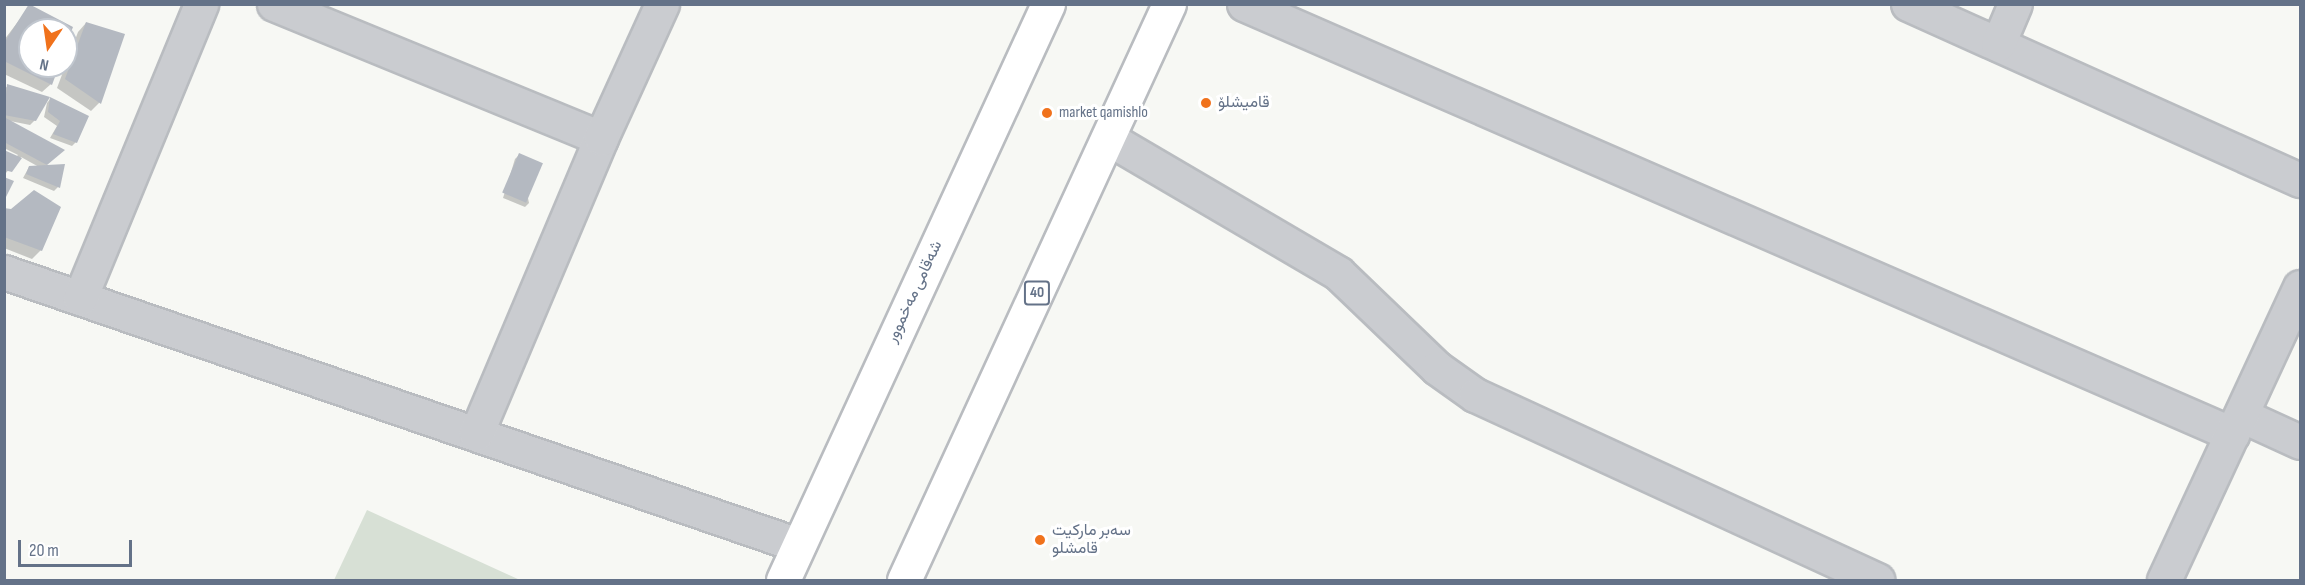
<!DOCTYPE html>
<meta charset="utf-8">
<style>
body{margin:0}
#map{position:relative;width:2305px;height:585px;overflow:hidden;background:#f7f8f4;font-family:"Sofia Sans Condensed",Vazirmatn,sans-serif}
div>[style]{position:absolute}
.green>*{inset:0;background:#d7e0d5}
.shadow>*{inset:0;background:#0003}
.building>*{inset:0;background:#b4b9c1;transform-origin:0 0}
.roads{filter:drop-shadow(2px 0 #b9bcc0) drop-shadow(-2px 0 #b9bcc0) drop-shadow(0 2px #b9bcc0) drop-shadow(0 -2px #b9bcc0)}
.minor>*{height:33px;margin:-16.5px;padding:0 16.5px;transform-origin:16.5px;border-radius:16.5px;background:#caccd0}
.trunk>*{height:33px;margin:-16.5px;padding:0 16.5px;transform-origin:16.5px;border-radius:16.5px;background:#fff}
.dots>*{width:16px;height:16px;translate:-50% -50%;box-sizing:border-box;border:3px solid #fff;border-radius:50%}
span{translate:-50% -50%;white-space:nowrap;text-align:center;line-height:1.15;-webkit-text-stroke:6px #fff;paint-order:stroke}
.shield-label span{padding:2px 4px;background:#fff;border:2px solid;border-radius:4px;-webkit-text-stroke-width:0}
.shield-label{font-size:15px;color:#647288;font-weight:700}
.poi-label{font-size:16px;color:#647288}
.left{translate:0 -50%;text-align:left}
.street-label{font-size:16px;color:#647288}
.frame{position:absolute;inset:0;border:6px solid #647288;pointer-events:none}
.north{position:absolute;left:18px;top:18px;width:60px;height:60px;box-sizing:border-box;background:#fff;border:2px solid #c1c7cf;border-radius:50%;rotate:193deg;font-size:16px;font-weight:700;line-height:24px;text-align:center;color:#647288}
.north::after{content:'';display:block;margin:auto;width:21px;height:27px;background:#f0721c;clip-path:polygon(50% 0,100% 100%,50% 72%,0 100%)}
.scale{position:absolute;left:18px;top:540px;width:114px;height:27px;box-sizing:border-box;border:3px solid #647288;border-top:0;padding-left:8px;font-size:18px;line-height:21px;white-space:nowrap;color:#647288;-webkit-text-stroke:4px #fff;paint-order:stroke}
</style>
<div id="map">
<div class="green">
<i style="clip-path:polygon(367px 510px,520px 580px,334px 580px)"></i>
</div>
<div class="shadow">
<i style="clip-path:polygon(30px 6px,71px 28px,66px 42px,66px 30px,30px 30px,30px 66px,57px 66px,51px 84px,42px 92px,4px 74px,4px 40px)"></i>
<i style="clip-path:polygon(86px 23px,123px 35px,99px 103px,91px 111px,57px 88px,78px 32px)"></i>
<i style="clip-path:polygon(8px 86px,35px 120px,30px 125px,10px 121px,59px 154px,44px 167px,58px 187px,54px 191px,23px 178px,29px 167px,39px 167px,21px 157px,4px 175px,4px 152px,16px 157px,18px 155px,4px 148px,4px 89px)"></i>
<i style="clip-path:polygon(51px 98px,76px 142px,72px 146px,50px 138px,57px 126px,44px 117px,47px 103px)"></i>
<i style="clip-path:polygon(519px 155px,529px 203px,525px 207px,503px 198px,515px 159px)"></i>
<i style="clip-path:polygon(4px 209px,41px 250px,32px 259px,4px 248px)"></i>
</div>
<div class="building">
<i style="clip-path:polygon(29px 4px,73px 27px,66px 45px,66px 30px,30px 30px,30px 66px,59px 66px,52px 85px,4px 61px,4px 43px)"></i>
<i style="clip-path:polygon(86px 22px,125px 34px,101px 104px,65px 79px)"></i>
<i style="clip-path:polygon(7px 84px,50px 97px,36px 121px,4px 115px)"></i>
<i style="clip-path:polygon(50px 97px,89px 116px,77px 143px,53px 134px,60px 121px,48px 112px)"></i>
<i style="clip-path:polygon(4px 117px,65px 150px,47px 165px,4px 142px)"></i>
<i style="clip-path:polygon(4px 150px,22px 158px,12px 172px,4px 170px)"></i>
<i style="left:519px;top:153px;width:26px;height:43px;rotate:23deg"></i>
<i style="clip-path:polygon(65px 164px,60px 188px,26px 174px,29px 166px)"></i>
<i style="clip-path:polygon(4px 177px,14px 181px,4px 201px)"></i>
<i style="clip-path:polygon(34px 190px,61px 207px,42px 251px,4px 237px,4px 208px,11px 209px)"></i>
</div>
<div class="roads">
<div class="minor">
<i style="left:274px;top:4px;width:353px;rotate:22.3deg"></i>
<i style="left:1244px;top:4px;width:1078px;rotate:23.52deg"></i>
<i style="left:1908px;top:4px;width:430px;rotate:24.2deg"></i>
<i style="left:1998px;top:44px;width:43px;rotate:-67deg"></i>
<i style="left:1108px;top:138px;width:267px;rotate:30.4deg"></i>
<i style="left:1338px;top:273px;width:137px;rotate:43.8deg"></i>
<i style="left:1437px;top:368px;width:47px;rotate:35.4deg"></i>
<i style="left:1475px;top:395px;width:443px;rotate:24.7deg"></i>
<i style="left:4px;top:272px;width:840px;rotate:18.97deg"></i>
<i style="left:80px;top:298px;width:318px;rotate:-67.6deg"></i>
<i style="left:2241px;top:415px;width:65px;rotate:24.6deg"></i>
<i style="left:476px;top:434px;width:321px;rotate:-67.1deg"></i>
<i style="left:601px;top:138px;width:147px;rotate:-65.5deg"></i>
<i style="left:2164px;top:580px;width:323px;rotate:-65.1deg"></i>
</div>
<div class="trunk">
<i style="left:783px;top:580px;width:634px;rotate:-65.29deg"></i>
<i style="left:904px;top:580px;width:634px;rotate:-65.29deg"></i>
</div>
</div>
<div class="dots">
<i style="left:1206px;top:103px;background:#f0721c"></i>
<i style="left:1047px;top:113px;background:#f0721c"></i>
<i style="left:1040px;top:540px;background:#f0721c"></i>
</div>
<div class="shield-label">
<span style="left:1037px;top:293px">40</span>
</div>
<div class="poi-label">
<span class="left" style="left:1218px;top:103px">قاميشلۆ</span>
<span class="left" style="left:1059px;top:113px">market qamishlo</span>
<span class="left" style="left:1052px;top:540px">سەبر مارکیت<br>قامشلو</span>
</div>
<div class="street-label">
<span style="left:915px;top:292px;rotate:-65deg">شەقامی مەخموور</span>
</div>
<div class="frame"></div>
<div class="north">N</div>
<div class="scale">20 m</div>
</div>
